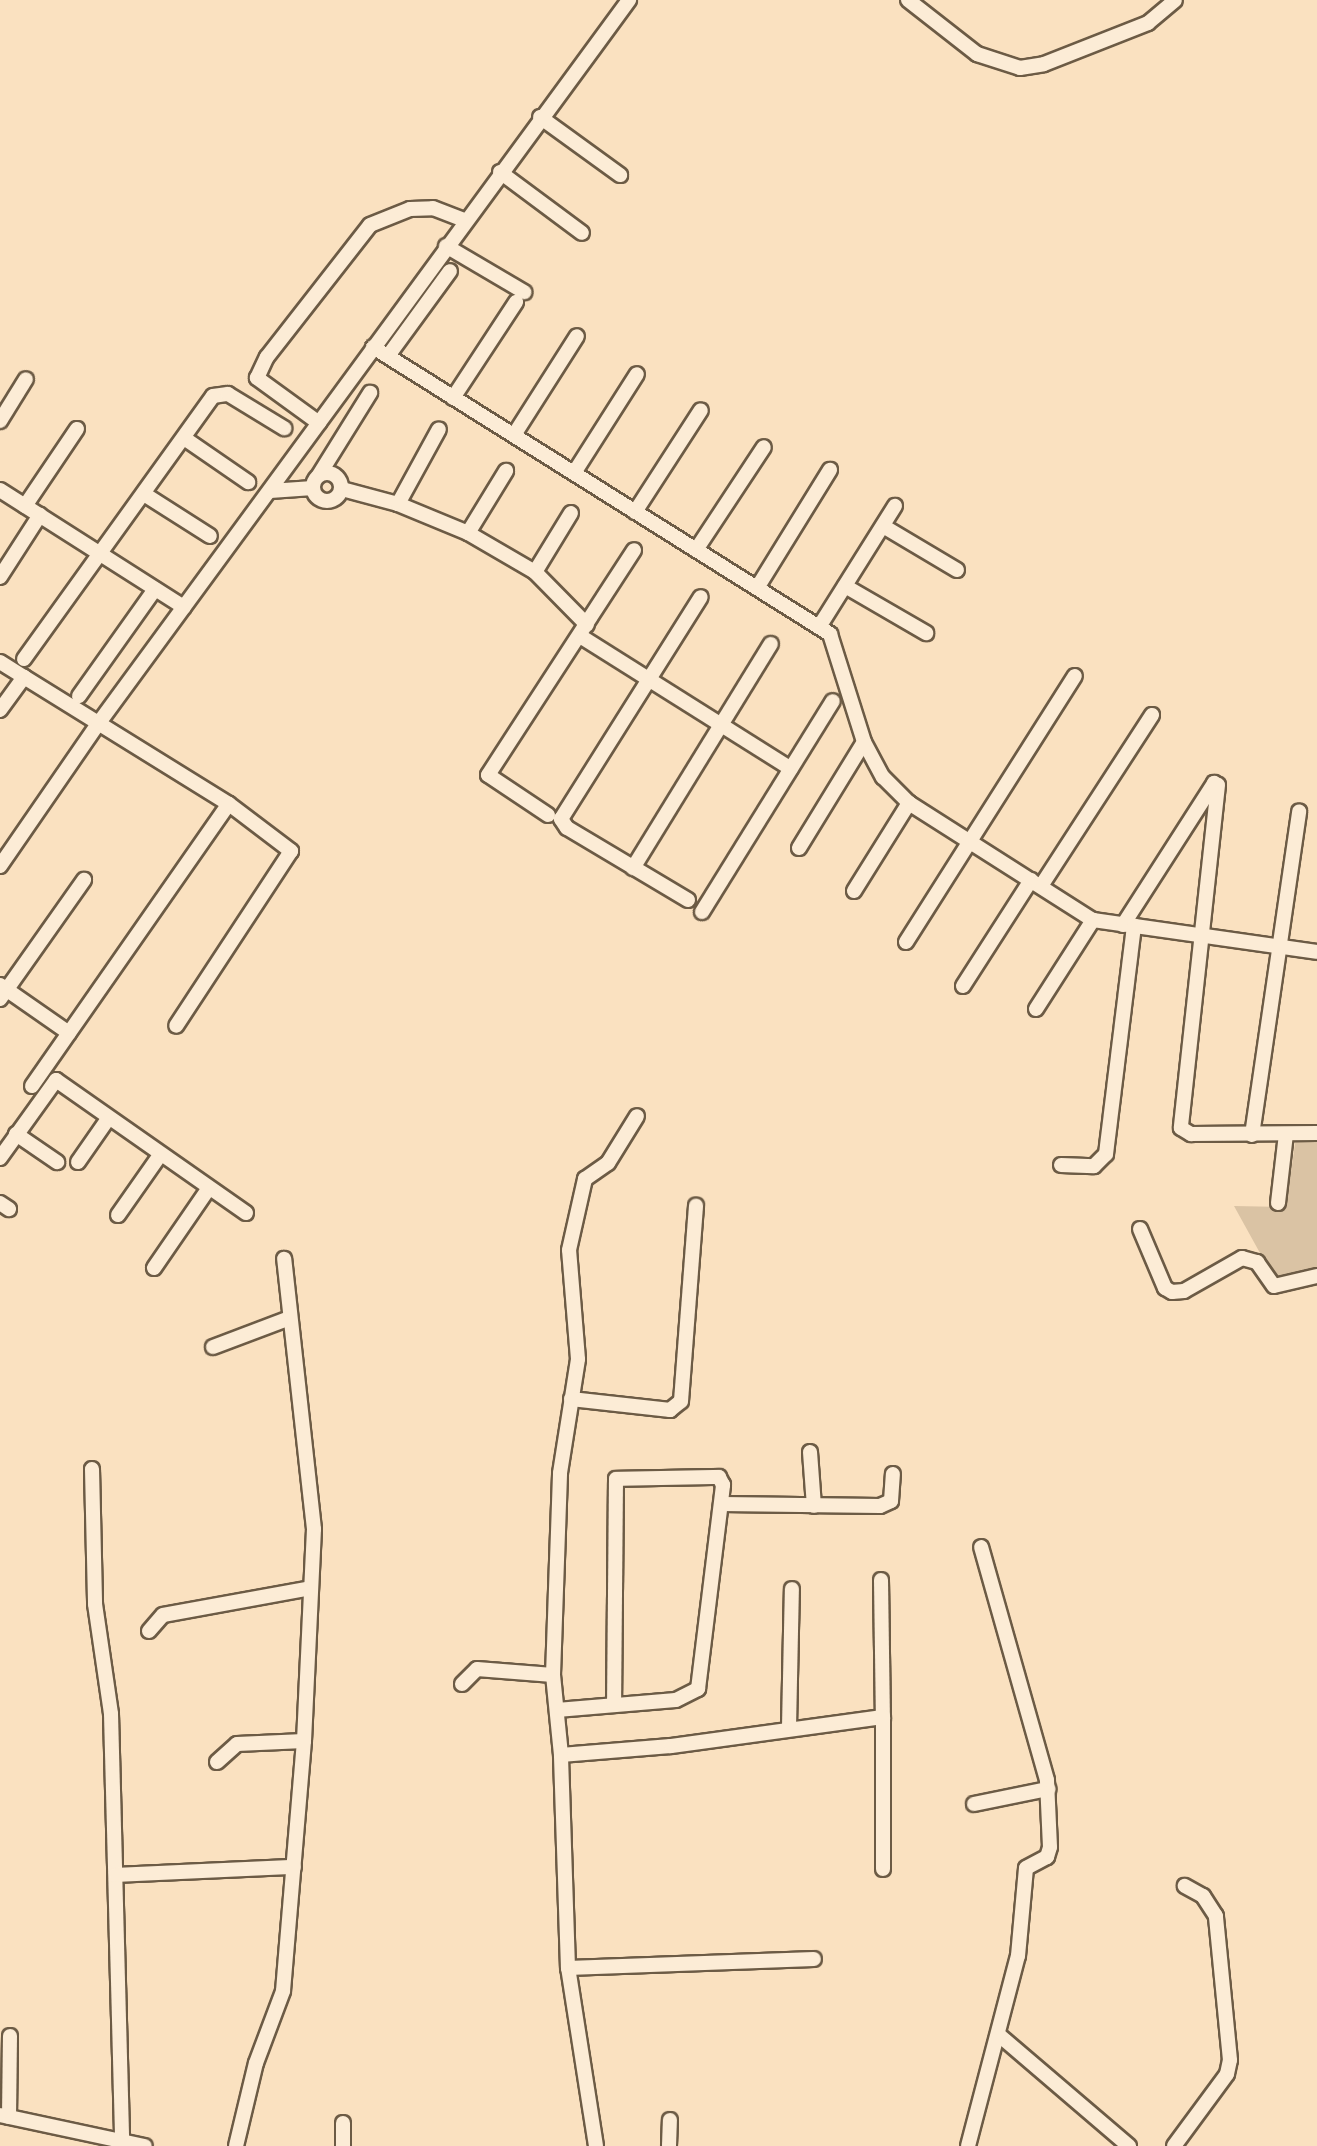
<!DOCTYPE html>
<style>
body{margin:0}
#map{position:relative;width:1317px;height:2146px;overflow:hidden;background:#fae1c0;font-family:"IM FELL Double Pica",serif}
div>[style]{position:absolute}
.green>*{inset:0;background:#dac3a4}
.roads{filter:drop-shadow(2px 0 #6c5b45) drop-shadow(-2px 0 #6c5b45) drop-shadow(0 2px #6c5b45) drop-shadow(0 -2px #6c5b45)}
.minor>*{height:14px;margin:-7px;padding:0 7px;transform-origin:7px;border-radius:7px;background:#fcecd6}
.minor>.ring{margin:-7px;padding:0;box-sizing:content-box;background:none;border:14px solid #fcecd6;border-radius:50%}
span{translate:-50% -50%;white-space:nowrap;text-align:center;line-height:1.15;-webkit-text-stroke:6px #fcecd6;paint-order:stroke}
</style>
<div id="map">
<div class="green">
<i style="clip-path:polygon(1296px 1137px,1317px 1139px,1317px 1267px,1276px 1282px,1234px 1206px,1286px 1207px)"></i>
</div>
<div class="roads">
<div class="minor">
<i style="left:908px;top:0;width:88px;rotate:38deg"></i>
<i style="left:977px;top:54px;width:45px;rotate:18deg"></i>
<i style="left:1020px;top:68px;width:24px;rotate:-9deg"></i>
<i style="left:1044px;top:64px;width:112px;rotate:-21.5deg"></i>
<i style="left:1148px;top:23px;width:35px;rotate:-40deg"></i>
<i style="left:540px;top:117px;width:99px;rotate:35.9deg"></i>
<i style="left:500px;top:172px;width:102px;rotate:36.6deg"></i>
<i style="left:446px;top:246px;width:91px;rotate:30.5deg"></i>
<i style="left:373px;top:347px;width:540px;rotate:32.13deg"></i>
<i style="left:830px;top:634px;width:113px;rotate:72.5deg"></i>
<i style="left:864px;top:742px;width:40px;rotate:62deg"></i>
<i style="left:883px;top:777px;width:37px;rotate:45deg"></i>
<i style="left:909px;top:803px;width:218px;rotate:32.5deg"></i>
<i style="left:1093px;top:920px;width:226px;rotate:8.1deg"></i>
<i style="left:388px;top:356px;width:105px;rotate:-53.9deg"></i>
<i style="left:453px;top:398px;width:115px;rotate:-56.7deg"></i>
<i style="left:0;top:421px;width:49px;rotate:-58.2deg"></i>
<i style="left:319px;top:423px;width:77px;rotate:-144deg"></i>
<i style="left:257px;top:378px;width:23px;rotate:-65deg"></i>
<i style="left:267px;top:357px;width:167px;rotate:-52deg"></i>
<i style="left:370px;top:225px;width:43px;rotate:-21.8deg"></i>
<i style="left:410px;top:209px;width:23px;rotate:-2deg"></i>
<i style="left:433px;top:208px;width:34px;rotate:21deg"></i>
<i style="left:514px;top:435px;width:117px;rotate:-57.5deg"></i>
<i style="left:184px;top:438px;width:78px;rotate:34.5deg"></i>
<i class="ring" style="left:313px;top:473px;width:14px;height:14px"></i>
<i style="left:574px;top:473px;width:117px;rotate:-57.5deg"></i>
<i style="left:319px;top:475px;width:97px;rotate:-58.1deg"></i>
<i style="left:342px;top:489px;width:58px;rotate:15deg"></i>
<i style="left:398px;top:504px;width:76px;rotate:22.5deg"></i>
<i style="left:468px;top:533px;width:78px;rotate:30.2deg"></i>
<i style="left:535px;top:572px;width:74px;rotate:45.5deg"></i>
<i style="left:0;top:490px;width:218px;rotate:32.5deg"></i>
<i style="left:270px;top:491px;width:43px;rotate:-4deg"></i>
<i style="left:144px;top:494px;width:78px;rotate:32.5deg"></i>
<i style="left:398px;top:504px;width:85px;rotate:-61.3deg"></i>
<i style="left:25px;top:506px;width:93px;rotate:-56deg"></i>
<i style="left:635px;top:512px;width:121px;rotate:-57.1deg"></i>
<i style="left:883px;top:526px;width:86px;rotate:30.7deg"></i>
<i style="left:468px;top:533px;width:73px;rotate:-58.5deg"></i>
<i style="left:696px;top:550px;width:123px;rotate:-56.6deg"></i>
<i style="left:535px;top:572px;width:69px;rotate:-58.6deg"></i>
<i style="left:0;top:577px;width:74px;rotate:-57.2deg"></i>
<i style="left:845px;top:586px;width:94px;rotate:30.1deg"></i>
<i style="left:757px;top:588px;width:139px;rotate:-58.3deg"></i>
<i style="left:819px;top:627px;width:143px;rotate:-57.9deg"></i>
<i style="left:580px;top:636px;width:249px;rotate:32.2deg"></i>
<i style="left:24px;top:659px;width:324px;rotate:-54.3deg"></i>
<i style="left:213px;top:396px;width:15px;rotate:-8deg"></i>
<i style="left:228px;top:394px;width:66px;rotate:31.3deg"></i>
<i style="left:0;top:662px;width:28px;rotate:32deg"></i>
<i style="left:79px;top:696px;width:131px;rotate:-54.6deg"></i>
<i style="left:0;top:710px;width:41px;rotate:-54deg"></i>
<i style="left:24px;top:677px;width:241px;rotate:31.8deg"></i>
<i style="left:229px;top:804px;width:78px;rotate:37.2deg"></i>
<i style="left:291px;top:851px;width:209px;rotate:123.3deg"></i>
<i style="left:548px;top:815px;width:72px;rotate:-146.3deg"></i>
<i style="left:488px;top:775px;width:268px;rotate:-57deg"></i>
<i style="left:799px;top:848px;width:124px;rotate:-58.5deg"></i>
<i style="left:0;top:866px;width:173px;rotate:-55.4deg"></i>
<i style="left:98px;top:724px;width:898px;rotate:-53.74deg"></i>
<i style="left:633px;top:868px;width:263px;rotate:-58.4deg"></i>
<i style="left:1041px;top:886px;width:204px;rotate:-57deg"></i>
<i style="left:854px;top:891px;width:104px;rotate:-58deg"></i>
<i style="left:688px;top:900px;width:141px;rotate:-149.2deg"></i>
<i style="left:567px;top:828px;width:11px;rotate:-124deg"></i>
<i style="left:561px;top:819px;width:262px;rotate:-57.8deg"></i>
<i style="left:702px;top:912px;width:248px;rotate:-58.2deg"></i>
<i style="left:1123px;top:925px;width:169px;rotate:-57.3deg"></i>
<i style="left:1214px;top:783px;width:4px;rotate:27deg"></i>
<i style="left:1218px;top:785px;width:345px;rotate:96.2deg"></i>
<i style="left:1181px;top:1128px;width:12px;rotate:31deg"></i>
<i style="left:1191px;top:1134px;width:126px;rotate:-0.5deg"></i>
<i style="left:906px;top:942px;width:315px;rotate:-57.6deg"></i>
<i style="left:0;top:985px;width:84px;rotate:34.8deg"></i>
<i style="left:963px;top:986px;width:126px;rotate:-57.3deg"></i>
<i style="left:0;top:999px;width:146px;rotate:-54.8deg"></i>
<i style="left:1036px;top:1009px;width:106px;rotate:-57.4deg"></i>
<i style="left:32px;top:1086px;width:344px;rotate:-55.1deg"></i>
<i style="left:16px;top:1134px;width:50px;rotate:34.3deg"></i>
<i style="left:1252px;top:1135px;width:327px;rotate:-81.7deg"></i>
<i style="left:0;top:1158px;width:96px;rotate:-54.3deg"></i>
<i style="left:56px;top:1080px;width:232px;rotate:35deg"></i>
<i style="left:78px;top:1162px;width:52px;rotate:-55.1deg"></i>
<i style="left:1061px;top:1165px;width:33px;rotate:2deg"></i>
<i style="left:1094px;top:1166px;width:17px;rotate:-45deg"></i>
<i style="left:1106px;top:1154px;width:230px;rotate:-83deg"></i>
<i style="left:0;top:1203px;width:11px;rotate:34deg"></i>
<i style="left:1278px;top:1203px;width:69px;rotate:-83.4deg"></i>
<i style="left:118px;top:1215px;width:73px;rotate:-55deg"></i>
<i style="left:1140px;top:1229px;width:64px;rotate:67deg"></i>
<i style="left:1165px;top:1288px;width:8px;rotate:30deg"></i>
<i style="left:1172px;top:1292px;width:12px;rotate:-5deg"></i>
<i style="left:1184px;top:1291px;width:67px;rotate:-29.6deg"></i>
<i style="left:1242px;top:1258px;width:16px;rotate:15deg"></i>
<i style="left:1257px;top:1262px;width:29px;rotate:55deg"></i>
<i style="left:1274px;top:1286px;width:44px;rotate:-13.1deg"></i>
<i style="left:154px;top:1268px;width:97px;rotate:-55.5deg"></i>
<i style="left:213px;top:1347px;width:79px;rotate:-20.7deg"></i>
<i style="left:571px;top:1399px;width:100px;rotate:6.3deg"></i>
<i style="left:670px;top:1410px;width:14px;rotate:-39deg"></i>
<i style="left:681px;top:1401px;width:196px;rotate:-85.6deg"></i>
<i style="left:810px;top:1452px;width:54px;rotate:85.8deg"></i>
<i style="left:92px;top:1469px;width:135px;rotate:88.7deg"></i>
<i style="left:95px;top:1604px;width:111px;rotate:81.7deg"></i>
<i style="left:111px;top:1714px;width:428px;rotate:88.5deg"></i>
<i style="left:722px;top:1504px;width:158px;rotate:0.7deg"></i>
<i style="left:880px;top:1506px;width:12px;rotate:-24deg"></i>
<i style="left:891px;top:1501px;width:27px;rotate:-86deg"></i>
<i style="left:881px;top:1580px;width:137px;rotate:89.2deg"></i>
<i style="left:149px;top:1631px;width:21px;rotate:-49deg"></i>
<i style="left:163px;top:1615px;width:150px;rotate:-10.3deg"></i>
<i style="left:462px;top:1684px;width:21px;rotate:-45deg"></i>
<i style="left:477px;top:1669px;width:76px;rotate:4.5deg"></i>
<i style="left:557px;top:1710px;width:119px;rotate:-4.8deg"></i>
<i style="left:676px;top:1700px;width:25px;rotate:-27deg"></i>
<i style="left:698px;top:1689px;width:206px;rotate:-83deg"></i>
<i style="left:723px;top:1485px;width:9px;rotate:-117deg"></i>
<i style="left:719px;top:1477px;width:103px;rotate:178.9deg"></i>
<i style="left:616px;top:1479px;width:226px;rotate:90.5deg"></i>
<i style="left:789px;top:1727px;width:138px;rotate:-88.8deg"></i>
<i style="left:561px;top:1755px;width:110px;rotate:-4.7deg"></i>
<i style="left:671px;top:1746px;width:214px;rotate:-7.8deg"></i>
<i style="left:883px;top:1717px;width:152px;rotate:90deg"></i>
<i style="left:217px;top:1762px;width:27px;rotate:-42deg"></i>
<i style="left:237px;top:1744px;width:67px;rotate:-2.6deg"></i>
<i style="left:974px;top:1804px;width:76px;rotate:-11.5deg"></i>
<i style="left:116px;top:1875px;width:178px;rotate:-2.6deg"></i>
<i style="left:568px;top:1968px;width:246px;rotate:-2.1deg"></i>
<i style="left:999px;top:2035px;width:171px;rotate:40.5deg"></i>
<i style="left:0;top:2115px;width:148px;rotate:12.1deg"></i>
<i style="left:9px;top:2117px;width:81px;rotate:-89.3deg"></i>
<i style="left:236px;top:2146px;width:85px;rotate:-76.5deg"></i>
<i style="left:256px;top:2063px;width:77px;rotate:-69.4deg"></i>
<i style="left:283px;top:1991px;width:251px;rotate:-85.2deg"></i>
<i style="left:304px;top:1741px;width:212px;rotate:-87.3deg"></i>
<i style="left:314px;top:1529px;width:272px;rotate:-96.3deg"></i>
<i style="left:343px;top:2146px;width:23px;rotate:-90deg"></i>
<i style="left:596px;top:2146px;width:180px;rotate:-98.9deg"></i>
<i style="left:568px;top:1968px;width:213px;rotate:-91.9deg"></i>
<i style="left:561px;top:1755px;width:80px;rotate:-95.7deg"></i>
<i style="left:553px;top:1675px;width:202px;rotate:-88deg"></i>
<i style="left:560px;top:1473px;width:115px;rotate:-81deg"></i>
<i style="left:578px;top:1359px;width:109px;rotate:-94.7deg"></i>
<i style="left:569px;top:1250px;width:73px;rotate:-77.3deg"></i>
<i style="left:585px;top:1179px;width:28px;rotate:-35deg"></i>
<i style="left:608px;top:1163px;width:55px;rotate:-58.3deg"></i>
<i style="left:669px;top:2146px;width:26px;rotate:-88deg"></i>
<i style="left:968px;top:2146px;width:196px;rotate:-75.3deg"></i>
<i style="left:1018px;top:1956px;width:88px;rotate:-84.8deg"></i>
<i style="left:1026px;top:1868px;width:24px;rotate:-28deg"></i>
<i style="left:1047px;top:1857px;width:10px;rotate:-73deg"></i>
<i style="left:1050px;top:1847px;width:67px;rotate:-92.6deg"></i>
<i style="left:1047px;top:1780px;width:242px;rotate:-105.8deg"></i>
<i style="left:1174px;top:2146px;width:89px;rotate:-53.6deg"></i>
<i style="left:1227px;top:2074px;width:14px;rotate:-78deg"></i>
<i style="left:1230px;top:2060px;width:145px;rotate:-95.6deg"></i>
<i style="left:1216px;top:1916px;width:24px;rotate:-123deg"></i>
<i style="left:1203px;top:1896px;width:21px;rotate:-151deg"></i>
</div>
</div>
</div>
